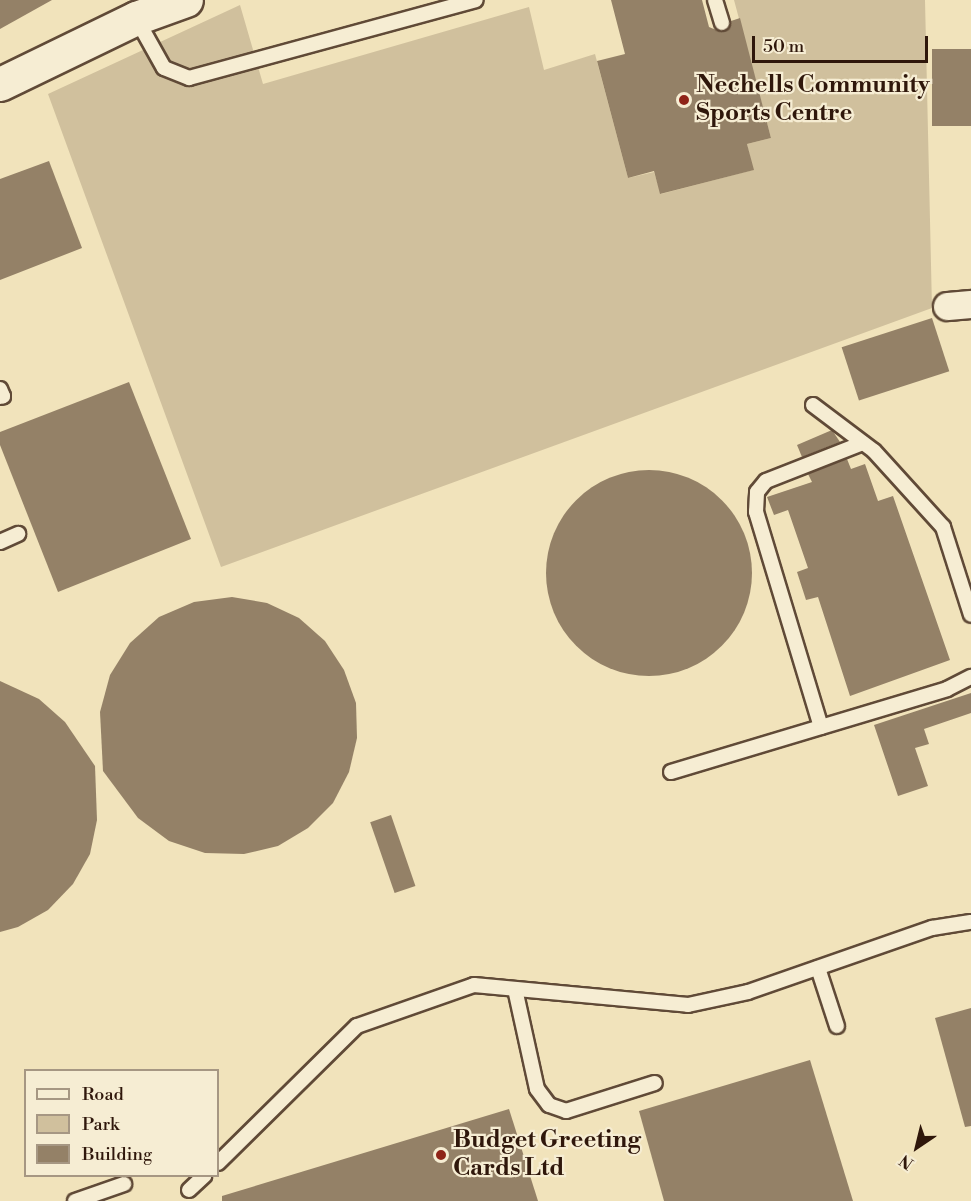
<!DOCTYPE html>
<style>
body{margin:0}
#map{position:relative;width:971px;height:1201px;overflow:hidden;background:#f1e3bb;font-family:"Libre Bodoni",serif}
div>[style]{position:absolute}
.green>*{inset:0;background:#d0c09d}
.building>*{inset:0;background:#948167;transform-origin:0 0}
.round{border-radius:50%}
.roads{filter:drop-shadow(2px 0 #604a37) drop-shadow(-2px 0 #604a37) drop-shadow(0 2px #604a37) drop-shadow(0 -2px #604a37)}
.lane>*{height:14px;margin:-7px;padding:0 7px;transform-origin:7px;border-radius:7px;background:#f6edd3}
.street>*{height:27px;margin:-13.5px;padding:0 13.5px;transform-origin:13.5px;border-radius:13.5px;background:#f6edd3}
.secondary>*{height:33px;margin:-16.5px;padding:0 16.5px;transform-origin:16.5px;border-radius:16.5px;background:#f6edd3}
.dots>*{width:16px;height:16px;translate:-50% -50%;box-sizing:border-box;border:3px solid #f6edd3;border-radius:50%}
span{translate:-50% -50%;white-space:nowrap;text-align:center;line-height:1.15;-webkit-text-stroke:4.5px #f6edd3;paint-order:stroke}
.poi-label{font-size:24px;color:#2f170b;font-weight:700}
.left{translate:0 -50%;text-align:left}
.legend{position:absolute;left:24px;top:1069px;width:195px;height:108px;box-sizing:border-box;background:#f6edd3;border:2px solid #a69783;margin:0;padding:8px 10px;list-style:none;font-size:18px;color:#2f170b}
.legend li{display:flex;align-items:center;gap:12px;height:30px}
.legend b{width:30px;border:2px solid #a69783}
.north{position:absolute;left:887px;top:1117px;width:60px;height:60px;-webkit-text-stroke:4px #f6edd3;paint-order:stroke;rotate:215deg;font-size:16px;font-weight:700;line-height:24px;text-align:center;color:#2f170b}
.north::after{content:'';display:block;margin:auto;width:21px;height:27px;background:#2f170b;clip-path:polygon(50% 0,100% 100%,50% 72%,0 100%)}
.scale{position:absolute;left:752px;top:36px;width:176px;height:27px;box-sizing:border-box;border:3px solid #2f170b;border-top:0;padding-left:8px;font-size:18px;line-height:21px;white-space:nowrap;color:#2f170b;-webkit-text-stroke:4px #f6edd3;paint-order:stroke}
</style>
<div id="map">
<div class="green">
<i style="clip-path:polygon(734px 0,925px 0,932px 308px,221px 567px,48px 94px,240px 5px,263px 84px,529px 7px,544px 70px,595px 54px,628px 178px,654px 172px,661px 194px,753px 170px,747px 144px,771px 138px)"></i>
</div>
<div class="building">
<i style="clip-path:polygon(0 0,52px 0,0 29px)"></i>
<i style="clip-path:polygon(611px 0,702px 0,709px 27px,721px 32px,729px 29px,731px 21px,740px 18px,771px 138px,747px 144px,754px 170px,660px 194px,654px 171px,628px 178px,597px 61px,625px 54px)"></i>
<i style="left:932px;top:49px;width:39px;height:77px"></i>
<i style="clip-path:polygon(49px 161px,82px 248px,0 280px,0 179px)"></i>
<i style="left:932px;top:318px;width:56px;height:95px;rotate:72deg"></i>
<i style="clip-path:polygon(129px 382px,191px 539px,58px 592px,0 445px,0 432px)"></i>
<i style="clip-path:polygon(832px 430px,840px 442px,802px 457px,797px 445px)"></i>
<i style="clip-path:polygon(847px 459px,851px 469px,865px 464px,878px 501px,893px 496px,950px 660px,850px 696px,818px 597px,806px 600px,797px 572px,808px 568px,788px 510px,774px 515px,767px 497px,812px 482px,808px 474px)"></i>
<i class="round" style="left:546px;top:470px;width:206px;height:206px"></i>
<i style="clip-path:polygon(232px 597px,267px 603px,299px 618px,325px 641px,344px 670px,356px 703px,357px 738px,349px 772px,333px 803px,308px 828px,278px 846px,244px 854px,205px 853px,169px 841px,138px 818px,103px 771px,100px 712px,110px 675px,130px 643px,159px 617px,194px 602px)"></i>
<i style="clip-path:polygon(0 681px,39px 699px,65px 722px,95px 766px,97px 820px,90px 854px,73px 884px,48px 910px,18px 927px,0 932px)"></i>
<i style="clip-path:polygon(971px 693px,971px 713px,924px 729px,929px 744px,915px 748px,928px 786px,898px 796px,874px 725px)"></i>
<i style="left:391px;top:815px;width:75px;height:22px;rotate:71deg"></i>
<i style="clip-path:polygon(971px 1008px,971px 1126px,965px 1127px,935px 1018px)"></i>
<i style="clip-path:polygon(810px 1060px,853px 1201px,664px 1201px,639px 1111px)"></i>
<i style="clip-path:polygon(509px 1109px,538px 1201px,222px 1201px,222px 1196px)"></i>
</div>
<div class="roads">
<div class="lane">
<i style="left:715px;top:0;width:24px;rotate:73deg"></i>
<i style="left:136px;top:18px;width:57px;rotate:60.8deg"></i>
<i style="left:164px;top:68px;width:27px;rotate:22deg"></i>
<i style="left:189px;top:78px;width:297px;rotate:-15.2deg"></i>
<i style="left:0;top:389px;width:8px;rotate:67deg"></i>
<i style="left:3px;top:396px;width:3px;rotate:162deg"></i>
<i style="left:813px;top:405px;width:76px;rotate:37deg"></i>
<i style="left:874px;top:451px;width:103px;rotate:47.8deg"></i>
<i style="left:943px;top:527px;width:92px;rotate:72.3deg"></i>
<i style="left:0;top:542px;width:20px;rotate:-24deg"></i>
<i style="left:821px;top:727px;width:225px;rotate:-106.8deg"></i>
<i style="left:756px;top:512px;width:20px;rotate:-87deg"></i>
<i style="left:757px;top:492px;width:14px;rotate:-51deg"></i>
<i style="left:766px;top:481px;width:104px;rotate:-21.4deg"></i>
<i style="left:671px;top:772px;width:288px;rotate:-16.7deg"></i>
<i style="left:947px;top:689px;width:27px;rotate:-27deg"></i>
<i style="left:818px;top:968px;width:61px;rotate:71.9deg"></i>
<i style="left:515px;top:989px;width:102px;rotate:77.6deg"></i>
<i style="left:537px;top:1089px;width:20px;rotate:53deg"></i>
<i style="left:549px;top:1105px;width:18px;rotate:19deg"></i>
<i style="left:566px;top:1111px;width:93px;rotate:-17.5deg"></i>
<i style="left:218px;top:1163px;width:195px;rotate:-44.6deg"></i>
<i style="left:357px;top:1026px;width:124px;rotate:-19.3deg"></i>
<i style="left:474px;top:985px;width:215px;rotate:5.3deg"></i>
<i style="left:688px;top:1005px;width:61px;rotate:-12.2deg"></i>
<i style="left:748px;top:992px;width:195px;rotate:-19.2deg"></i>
<i style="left:932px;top:928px;width:39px;rotate:-9deg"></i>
<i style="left:189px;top:1190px;width:21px;rotate:-43deg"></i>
<i style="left:75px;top:1201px;width:52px;rotate:-19.1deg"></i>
</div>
<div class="street">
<i style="left:947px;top:306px;width:24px;rotate:-5deg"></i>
</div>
<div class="secondary">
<i style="left:0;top:84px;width:151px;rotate:-25.9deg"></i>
<i style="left:136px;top:18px;width:53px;rotate:-19.8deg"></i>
</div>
</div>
<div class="dots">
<i style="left:684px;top:100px;background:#8f2418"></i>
<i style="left:441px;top:1155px;background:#8f2418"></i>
</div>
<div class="poi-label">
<span class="left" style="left:696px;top:100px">Nechells Community<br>Sports Centre</span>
<span class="left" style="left:453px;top:1155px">Budget Greeting<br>Cards Ltd</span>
</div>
<ul class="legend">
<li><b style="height:8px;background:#f6edd3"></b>Road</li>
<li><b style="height:16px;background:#d0c09d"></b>Park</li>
<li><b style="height:16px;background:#948167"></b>Building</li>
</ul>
<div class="north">N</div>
<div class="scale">50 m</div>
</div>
